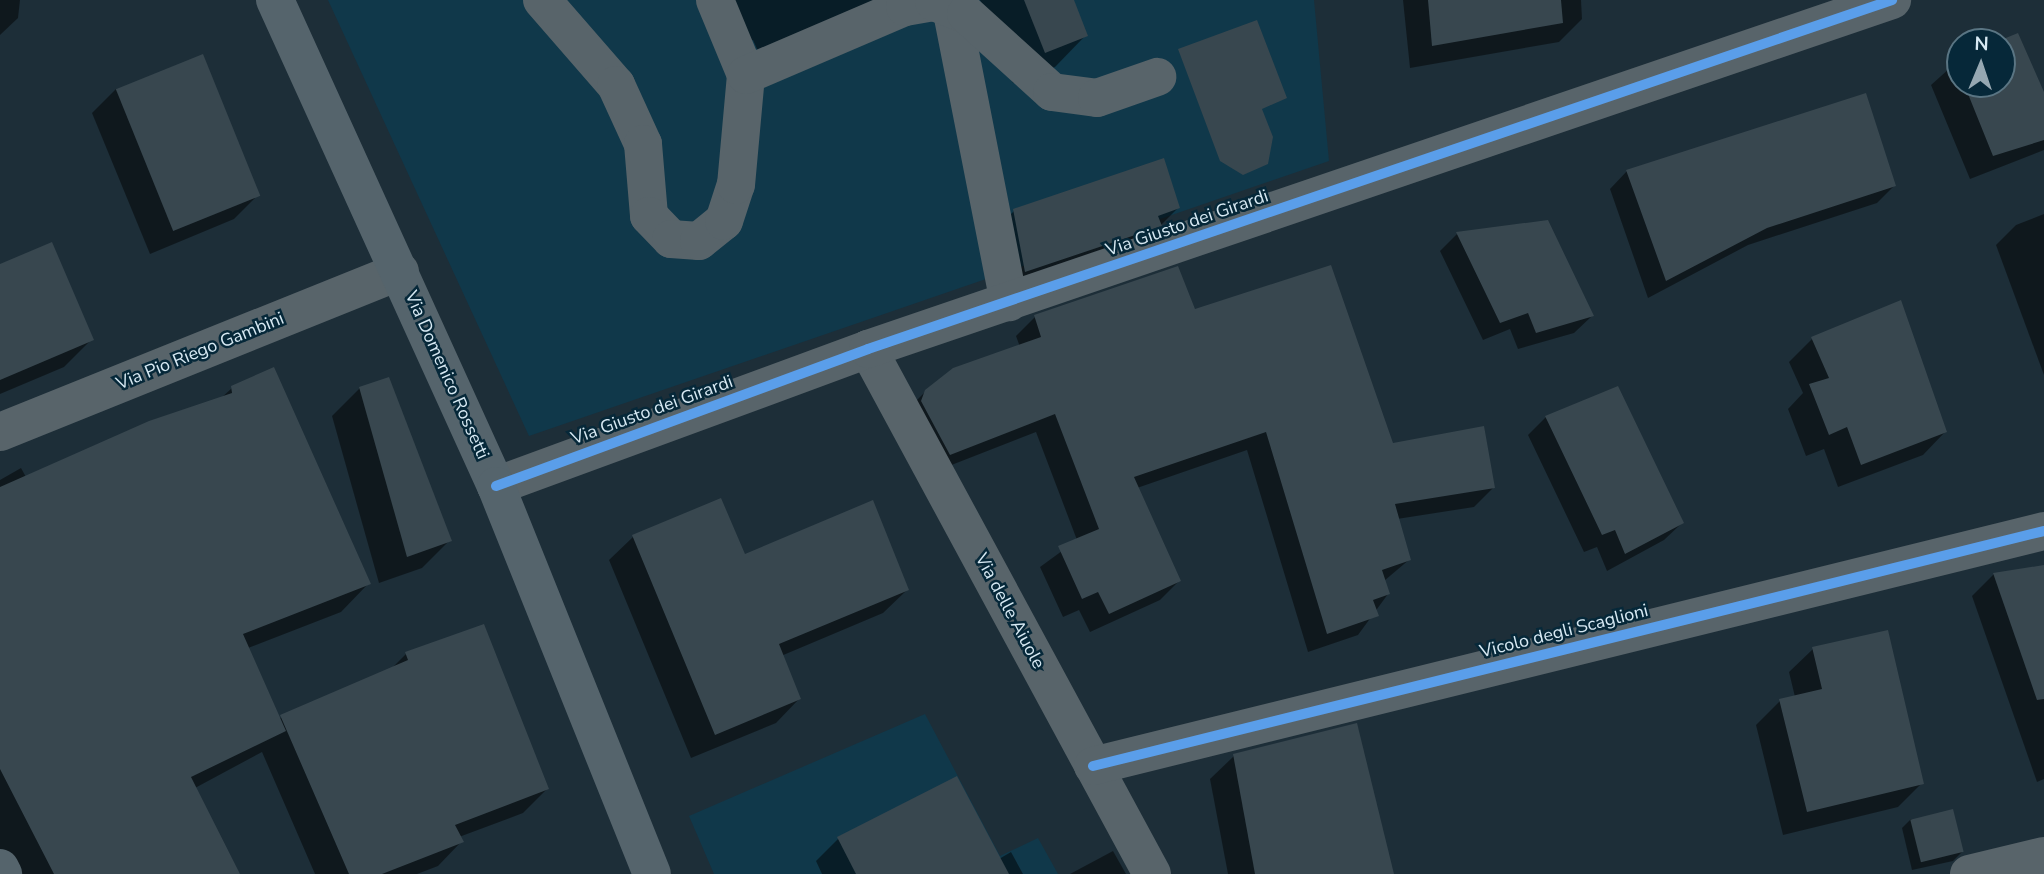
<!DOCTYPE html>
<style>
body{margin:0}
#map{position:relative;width:2044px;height:874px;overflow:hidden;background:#1d2e38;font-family:"Nunito Sans",sans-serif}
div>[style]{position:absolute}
.built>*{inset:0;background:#10384a}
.shadow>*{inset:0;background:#0007}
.building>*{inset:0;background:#38474f;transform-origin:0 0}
.minor>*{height:38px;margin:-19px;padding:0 19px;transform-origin:19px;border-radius:19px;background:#58646a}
.major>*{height:38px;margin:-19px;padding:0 19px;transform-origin:19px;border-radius:19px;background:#55646c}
.cycleway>*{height:10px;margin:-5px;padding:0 5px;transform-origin:5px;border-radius:5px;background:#5a9eea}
span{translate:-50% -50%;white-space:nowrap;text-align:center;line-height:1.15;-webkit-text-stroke:5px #062839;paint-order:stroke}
.street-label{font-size:18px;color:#d7e9f3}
.north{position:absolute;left:1946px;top:28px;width:70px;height:70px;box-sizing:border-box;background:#062839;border:2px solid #5a7583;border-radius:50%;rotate:2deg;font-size:19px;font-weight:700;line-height:28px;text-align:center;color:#d7e9f3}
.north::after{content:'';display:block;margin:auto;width:24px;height:32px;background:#96a8b2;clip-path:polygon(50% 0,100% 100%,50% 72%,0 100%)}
</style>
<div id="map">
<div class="built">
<i style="clip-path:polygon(328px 0,1314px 0,1329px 161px,529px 436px)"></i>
<i style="clip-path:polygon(925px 714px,1000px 856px,1038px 838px,1058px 874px,714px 874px,689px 816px)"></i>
</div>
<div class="shadow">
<i style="clip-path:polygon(0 0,20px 0,18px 18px,0 35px)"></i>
<i style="clip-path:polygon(724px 0,875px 0,758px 51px,753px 40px,742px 43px)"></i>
<i style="clip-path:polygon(980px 0,1072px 0,1086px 35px,1055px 67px,1013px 83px)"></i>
<i style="clip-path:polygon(1403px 0,1581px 0,1582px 19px,1559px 42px,1410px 68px)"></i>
<i style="clip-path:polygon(2017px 35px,2044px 96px,2044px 150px,1970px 179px,1931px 85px,1960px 59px,1960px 84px,2002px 84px,2001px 42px)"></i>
<i style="clip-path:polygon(116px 89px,257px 196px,234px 219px,150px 254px,92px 113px)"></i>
<i style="clip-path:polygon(1627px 171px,1894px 186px,1877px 203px,1748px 245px,1648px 298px,1610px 189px)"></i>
<i style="clip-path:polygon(1178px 208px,1143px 243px,1008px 289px,996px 229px,1014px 211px)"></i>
<i style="clip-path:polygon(2044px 214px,2044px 375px,1996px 245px,2016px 225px)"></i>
<i style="clip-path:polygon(1457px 234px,1592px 316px,1574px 333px,1518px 349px,1510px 329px,1483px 340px,1440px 251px)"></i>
<i style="clip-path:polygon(0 266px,92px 339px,64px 367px,0 394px)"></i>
<i style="clip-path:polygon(1194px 312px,1392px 444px,1493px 488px,1474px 507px,1397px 519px,1410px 559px,1384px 581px,1388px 594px,1358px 635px,1308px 652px,1247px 450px,1137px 488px,1179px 581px,1160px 600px,1090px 632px,1079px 610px,1063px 617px,1040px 567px,1077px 540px,1036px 432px,931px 473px,906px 411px,926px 391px,1020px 347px,1016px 336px,1035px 317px)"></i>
<i style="clip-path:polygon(1812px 339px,1945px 432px,1923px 455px,1838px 487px,1824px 449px,1806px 456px,1788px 409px,1803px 393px,1789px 362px)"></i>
<i style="clip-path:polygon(232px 388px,368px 584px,341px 612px,248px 648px,278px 719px,390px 670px,406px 654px,547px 789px,523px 813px,459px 837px,461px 842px,438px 866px,417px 874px,315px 874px,262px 752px,195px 788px,238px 874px,12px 874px,0 850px,0 480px,21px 468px,26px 477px,220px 399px)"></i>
<i style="clip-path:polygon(360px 388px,450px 540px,422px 568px,379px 583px,332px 416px)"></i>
<i style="clip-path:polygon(1546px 417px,1682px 523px,1664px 540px,1607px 571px,1597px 547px,1584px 552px,1528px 435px)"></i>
<i style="clip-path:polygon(633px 537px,744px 556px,907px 590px,883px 613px,781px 656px,799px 699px,776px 723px,691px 758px,609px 560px)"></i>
<i style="clip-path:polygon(2044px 567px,2044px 779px,2037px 782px,1972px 596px,1994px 574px)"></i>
<i style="clip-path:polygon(1813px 649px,1922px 783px,1898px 807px,1783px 835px,1756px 725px,1780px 701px,1795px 697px,1789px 672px)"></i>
<i style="clip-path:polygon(1234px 756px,1392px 874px,1228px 874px,1210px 779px)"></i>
<i style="clip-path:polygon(1911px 819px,1962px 852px,1953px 861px,1912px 870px,1902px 828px)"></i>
<i style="clip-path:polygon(838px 839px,999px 859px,1011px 852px,1023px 874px,822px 874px,816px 861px)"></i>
<i style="clip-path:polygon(1113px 851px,1126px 874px,1070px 874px)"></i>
</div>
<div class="building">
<i style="clip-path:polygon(1024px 0,1074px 0,1088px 36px,1045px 53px)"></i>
<i style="clip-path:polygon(1428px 0,1561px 0,1563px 23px,1432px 46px)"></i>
<i style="clip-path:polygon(1257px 20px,1287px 98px,1262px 109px,1273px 137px,1268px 164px,1243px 175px,1220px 161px,1178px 49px)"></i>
<i style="clip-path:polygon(2018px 33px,2044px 92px,2044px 140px,1993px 156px,1964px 84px,2002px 84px,2002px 42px,1996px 42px)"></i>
<i style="left:203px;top:54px;width:153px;height:94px;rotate:68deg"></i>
<i style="clip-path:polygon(1866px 93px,1896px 186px,1767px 228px,1666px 281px,1626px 170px)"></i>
<i style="clip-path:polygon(1164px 158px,1180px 208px,1158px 216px,1162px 226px,1025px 272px,1013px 209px)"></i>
<i style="clip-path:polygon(1548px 220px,1594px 316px,1536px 333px,1528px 313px,1500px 323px,1456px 232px)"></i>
<i style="clip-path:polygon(52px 242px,94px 340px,0 380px,0 264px)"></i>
<i style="clip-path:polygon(1331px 265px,1393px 443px,1484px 426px,1495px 488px,1395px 504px,1411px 560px,1382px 570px,1390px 594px,1373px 600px,1379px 616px,1327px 634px,1266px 432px,1134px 477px,1181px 581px,1109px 614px,1098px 592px,1082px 599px,1058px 546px,1099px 529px,1055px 414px,950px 455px,921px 401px,925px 390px,953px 368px,1041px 337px,1034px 315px,1178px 266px,1195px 309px)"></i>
<i style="clip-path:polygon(1901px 300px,1947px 432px,1861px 465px,1847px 427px,1829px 435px,1809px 384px,1829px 378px,1811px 337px)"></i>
<i style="clip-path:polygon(274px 367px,371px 584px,243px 634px,286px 731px,191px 777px,240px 874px,54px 874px,0 769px,0 487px,149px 421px,232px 393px,231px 386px)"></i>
<i style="clip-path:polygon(389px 377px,452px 541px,407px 557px,359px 387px)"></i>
<i style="clip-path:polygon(1618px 386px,1684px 523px,1625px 554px,1615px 530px,1602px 535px,1545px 416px)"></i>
<i style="clip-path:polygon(721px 498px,745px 554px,873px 500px,909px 590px,779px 644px,801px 699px,715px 735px,632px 535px)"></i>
<i style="clip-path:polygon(2044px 565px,2044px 699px,2037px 700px,1993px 573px)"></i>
<i style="clip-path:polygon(484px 624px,549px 789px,455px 825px,464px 842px,382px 874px,349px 874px,280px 715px,408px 660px,405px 652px)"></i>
<i style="clip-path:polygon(1888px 630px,1924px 784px,1807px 812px,1779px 699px,1822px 689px,1812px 647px)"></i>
<i style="clip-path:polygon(1357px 723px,1394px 874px,1255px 874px,1233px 754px)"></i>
<i style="clip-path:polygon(957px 776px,1009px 874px,856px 874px,837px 837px)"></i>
<i style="left:1953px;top:809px;width:44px;height:44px;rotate:76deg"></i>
</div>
<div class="minor">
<i style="left:542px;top:0;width:113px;rotate:49deg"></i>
<i style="left:616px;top:85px;width:65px;rotate:65.4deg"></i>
<i style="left:643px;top:144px;width:72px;rotate:85.2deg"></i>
<i style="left:649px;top:216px;width:32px;rotate:46deg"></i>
<i style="left:671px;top:239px;width:28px;rotate:4deg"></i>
<i style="left:699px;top:241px;width:32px;rotate:-39deg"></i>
<i style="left:724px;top:221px;width:38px;rotate:-72deg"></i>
<i style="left:736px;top:185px;width:110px;rotate:-84.8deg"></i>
<i style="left:746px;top:75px;width:81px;rotate:-112.5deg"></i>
<i style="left:951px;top:7px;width:301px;rotate:78.9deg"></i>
<i style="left:746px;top:75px;width:173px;rotate:-23.2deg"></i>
<i style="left:905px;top:7px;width:29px;rotate:-10deg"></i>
<i style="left:934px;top:2px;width:34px;rotate:21deg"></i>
<i style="left:966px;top:14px;width:116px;rotate:42.2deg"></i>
<i style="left:1052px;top:92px;width:45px;rotate:7.6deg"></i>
<i style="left:1097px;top:98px;width:64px;rotate:-19.3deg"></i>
<i style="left:868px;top:349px;width:597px;rotate:61.59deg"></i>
<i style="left:0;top:432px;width:431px;rotate:-21.9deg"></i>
<i style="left:496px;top:486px;width:396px;rotate:-20.2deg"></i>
<i style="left:868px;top:349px;width:1082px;rotate:-18.82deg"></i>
<i style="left:1093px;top:766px;width:980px;rotate:-13.88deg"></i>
<i style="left:1969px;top:874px;width:77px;rotate:-13.5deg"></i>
</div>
<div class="major">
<i style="left:275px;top:0;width:534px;rotate:65.55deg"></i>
<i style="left:496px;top:486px;width:418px;rotate:68.1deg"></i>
<i style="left:0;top:868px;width:7px;rotate:63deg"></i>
</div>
<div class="cycleway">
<i style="left:496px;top:486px;width:396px;rotate:-20.2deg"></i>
<i style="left:868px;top:349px;width:1082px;rotate:-18.82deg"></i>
<i style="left:1093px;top:766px;width:980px;rotate:-13.88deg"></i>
</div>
<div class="street-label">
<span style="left:1187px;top:223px;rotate:-19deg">Via Giusto dei Girardi</span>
<span style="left:200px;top:351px;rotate:-22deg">Via Pio Riego Gambini</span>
<span style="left:447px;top:375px;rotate:66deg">Via Domenico Rossetti</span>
<span style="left:652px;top:410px;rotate:-20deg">Via Giusto dei Girardi</span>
<span style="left:1010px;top:611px;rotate:62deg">Via delle Aiuole</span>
<span style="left:1564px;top:631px;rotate:-14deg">Vicolo degli Scaglioni</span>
</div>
<div class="north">N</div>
</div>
